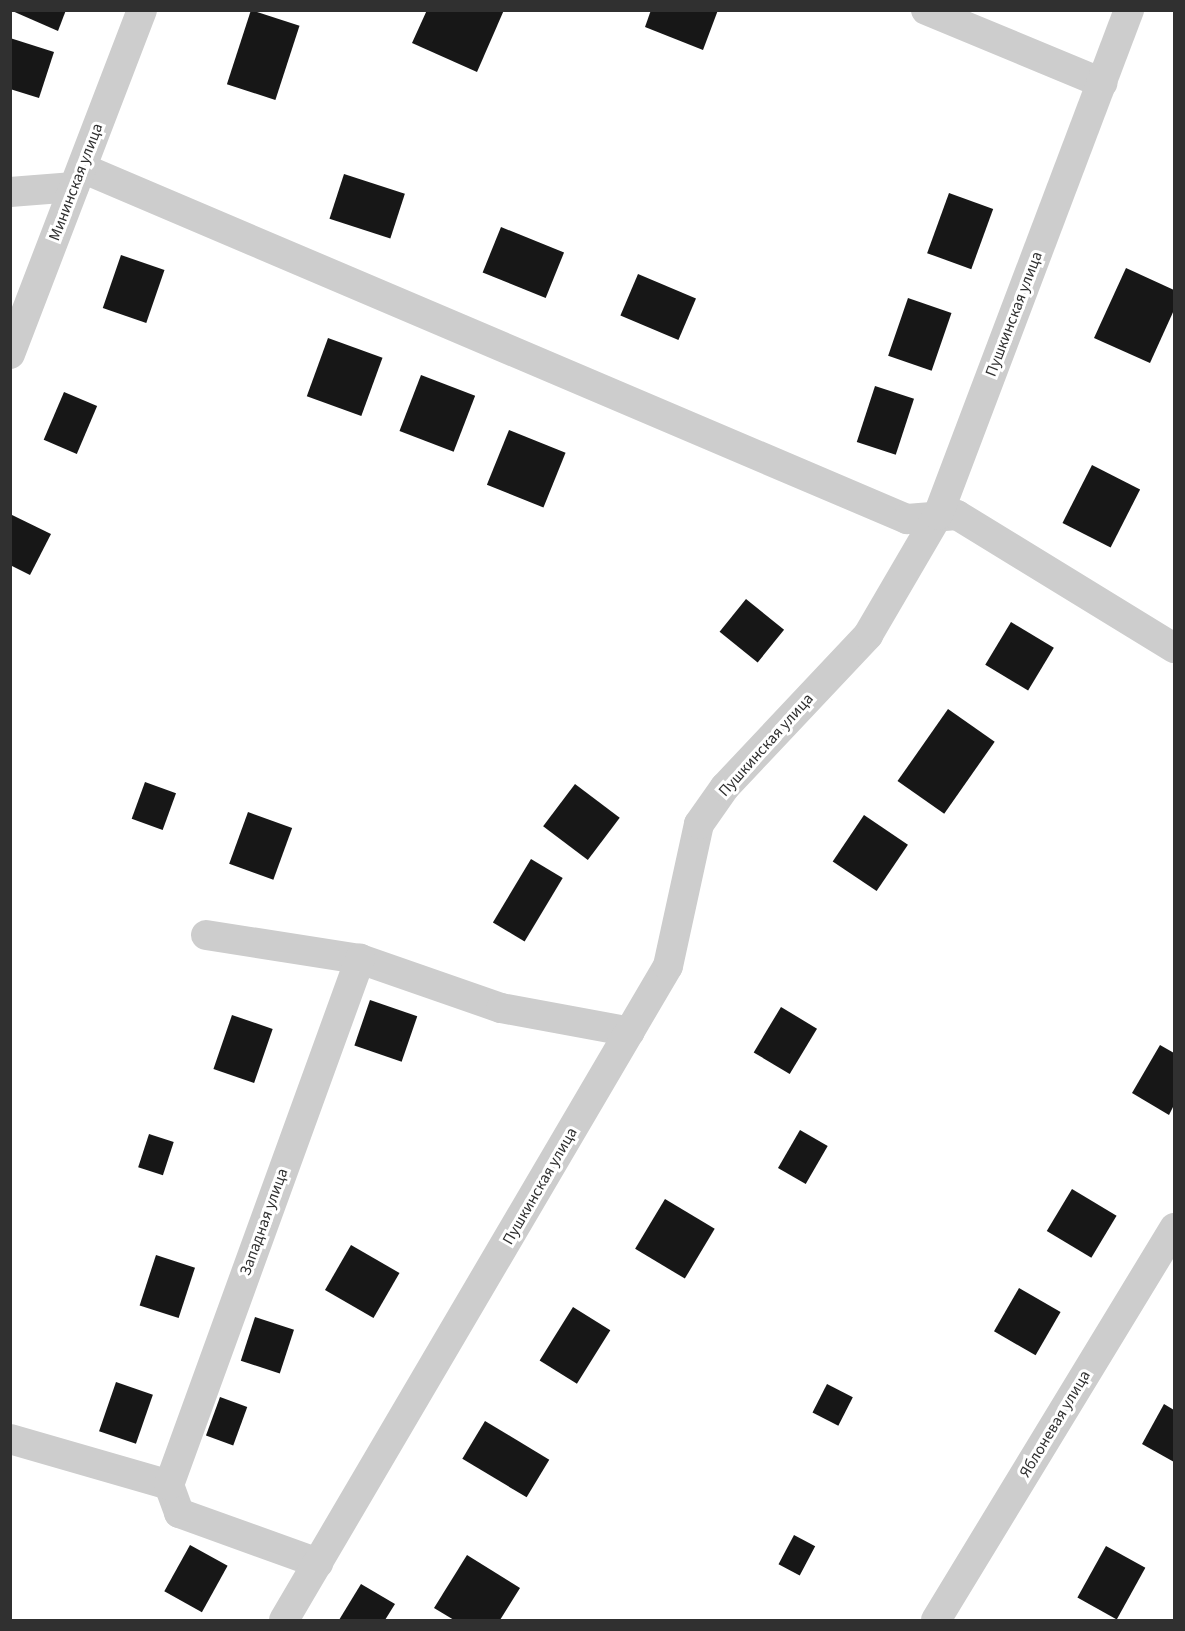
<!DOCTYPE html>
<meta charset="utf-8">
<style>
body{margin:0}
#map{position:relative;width:1185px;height:1631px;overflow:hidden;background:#fff;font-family:"Source Sans 3",sans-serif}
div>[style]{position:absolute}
.building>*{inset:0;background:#171717;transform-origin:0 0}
.minor>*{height:30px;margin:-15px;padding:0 15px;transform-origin:15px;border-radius:15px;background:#cdcdcd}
span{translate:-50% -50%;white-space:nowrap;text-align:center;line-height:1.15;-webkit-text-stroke:6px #fff;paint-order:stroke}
.street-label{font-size:16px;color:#303030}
.frame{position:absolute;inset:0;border:12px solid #303030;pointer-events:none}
</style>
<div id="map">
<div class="building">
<i style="clip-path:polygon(10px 10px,66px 10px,58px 31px)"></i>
<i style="left:251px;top:10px;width:51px;height:78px;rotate:18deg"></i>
<i style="clip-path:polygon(427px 10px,504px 10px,477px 72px,412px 43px)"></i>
<i style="clip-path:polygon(651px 10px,718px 10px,703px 50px,645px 27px)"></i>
<i style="clip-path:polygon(10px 38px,54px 52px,39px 98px,10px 89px)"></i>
<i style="left:344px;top:174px;width:64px;height:47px;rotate:18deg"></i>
<i style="left:949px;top:193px;width:47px;height:64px;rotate:20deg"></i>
<i style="left:501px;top:227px;width:68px;height:49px;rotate:22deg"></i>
<i style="left:121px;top:255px;width:46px;height:56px;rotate:19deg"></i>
<i style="clip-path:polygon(1126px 268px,1174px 290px,1174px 310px,1150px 363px,1094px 338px)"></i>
<i style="left:638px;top:274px;width:63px;height:45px;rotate:23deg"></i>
<i style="left:908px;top:298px;width:46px;height:61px;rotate:19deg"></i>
<i style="left:328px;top:338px;width:58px;height:62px;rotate:20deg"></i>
<i style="left:421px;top:375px;width:58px;height:60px;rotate:21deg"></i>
<i style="left:875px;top:386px;width:41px;height:59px;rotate:18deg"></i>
<i style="left:64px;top:392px;width:36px;height:52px;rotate:23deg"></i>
<i style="left:509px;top:430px;width:61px;height:59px;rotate:22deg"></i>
<i style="left:1092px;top:465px;width:54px;height:65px;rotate:27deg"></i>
<i style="clip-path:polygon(10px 514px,51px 534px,30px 575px,10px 565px)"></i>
<i style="left:746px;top:599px;width:49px;height:42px;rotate:39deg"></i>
<i style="left:1011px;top:622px;width:50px;height:50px;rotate:31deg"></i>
<i style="left:948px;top:709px;width:57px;height:88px;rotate:35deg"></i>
<i style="left:145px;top:782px;width:33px;height:39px;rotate:20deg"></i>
<i style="left:575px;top:784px;width:56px;height:53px;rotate:37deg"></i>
<i style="left:248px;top:812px;width:47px;height:55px;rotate:20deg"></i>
<i style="left:864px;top:815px;width:53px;height:56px;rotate:34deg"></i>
<i style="left:531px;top:859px;width:37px;height:74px;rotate:31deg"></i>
<i style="left:370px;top:1000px;width:50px;height:48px;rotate:19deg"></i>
<i style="left:781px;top:1007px;width:42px;height:53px;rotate:31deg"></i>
<i style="left:232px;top:1015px;width:43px;height:57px;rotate:19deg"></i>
<i style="clip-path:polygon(1160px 1045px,1174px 1053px,1174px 1105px,1169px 1115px,1132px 1093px)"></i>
<i style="left:800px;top:1130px;width:32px;height:44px;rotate:30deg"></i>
<i style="left:149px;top:1134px;width:26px;height:35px;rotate:18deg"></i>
<i style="left:1072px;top:1189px;width:52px;height:49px;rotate:31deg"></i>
<i style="left:665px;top:1199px;width:58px;height:58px;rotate:31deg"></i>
<i style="left:351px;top:1245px;width:56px;height:52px;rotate:30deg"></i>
<i style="left:156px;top:1255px;width:41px;height:53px;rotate:18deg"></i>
<i style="left:1019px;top:1288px;width:48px;height:50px;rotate:30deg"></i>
<i style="left:573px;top:1307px;width:44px;height:63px;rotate:32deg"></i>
<i style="left:255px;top:1317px;width:41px;height:46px;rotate:18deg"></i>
<i style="left:116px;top:1382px;width:39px;height:52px;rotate:19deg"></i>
<i style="left:827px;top:1384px;width:29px;height:32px;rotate:27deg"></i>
<i style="left:220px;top:1397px;width:29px;height:41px;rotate:20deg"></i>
<i style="clip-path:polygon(1164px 1404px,1174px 1410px,1174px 1462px,1142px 1444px)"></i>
<i style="left:485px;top:1421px;width:75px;height:44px;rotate:31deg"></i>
<i style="left:794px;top:1535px;width:24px;height:33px;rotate:28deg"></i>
<i style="left:190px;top:1545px;width:43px;height:53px;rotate:29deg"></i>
<i style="left:1106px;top:1546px;width:45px;height:59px;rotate:29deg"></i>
<i style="clip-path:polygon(467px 1555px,520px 1588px,500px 1620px,454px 1620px,434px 1608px)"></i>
<i style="clip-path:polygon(361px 1584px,395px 1604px,385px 1620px,339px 1620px)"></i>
</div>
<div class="minor">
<i style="left:926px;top:10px;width:191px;rotate:22.5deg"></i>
<i style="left:82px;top:168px;width:897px;rotate:23.05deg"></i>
<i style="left:907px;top:519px;width:50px;rotate:-4.6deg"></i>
<i style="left:957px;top:515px;width:255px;rotate:31.5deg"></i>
<i style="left:10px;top:192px;width:64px;rotate:-4.5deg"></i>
<i style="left:10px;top:354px;width:368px;rotate:-69deg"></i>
<i style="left:206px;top:935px;width:156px;rotate:8.9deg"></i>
<i style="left:360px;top:959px;width:149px;rotate:19.2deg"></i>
<i style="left:501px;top:1008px;width:131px;rotate:10.5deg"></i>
<i style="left:10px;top:1439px;width:166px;rotate:16.1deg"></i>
<i style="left:169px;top:1485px;width:30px;rotate:70deg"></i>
<i style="left:179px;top:1513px;width:148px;rotate:19.8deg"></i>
<i style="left:169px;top:1485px;width:560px;rotate:-70.04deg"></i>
<i style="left:284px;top:1620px;width:758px;rotate:-59.58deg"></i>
<i style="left:668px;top:966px;width:145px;rotate:-77.7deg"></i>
<i style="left:699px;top:824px;width:45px;rotate:-54.9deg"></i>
<i style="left:725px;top:787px;width:209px;rotate:-46.7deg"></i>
<i style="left:868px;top:635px;width:139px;rotate:-59.7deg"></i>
<i style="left:938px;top:515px;width:540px;rotate:-69.28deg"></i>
<i style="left:936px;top:1620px;width:459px;rotate:-58.7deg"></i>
</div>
<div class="street-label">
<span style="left:76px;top:182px;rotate:-69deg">Мининская улица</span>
<span style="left:1014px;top:314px;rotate:-69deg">Пушкинская улица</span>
<span style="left:766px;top:745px;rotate:-48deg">Пушкинская улица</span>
<span style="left:540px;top:1186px;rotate:-60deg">Пушкинская улица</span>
<span style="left:264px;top:1222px;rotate:-70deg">Западная улица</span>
<span style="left:1055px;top:1424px;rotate:-59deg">Яблоневая улица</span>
</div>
<div class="frame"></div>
</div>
